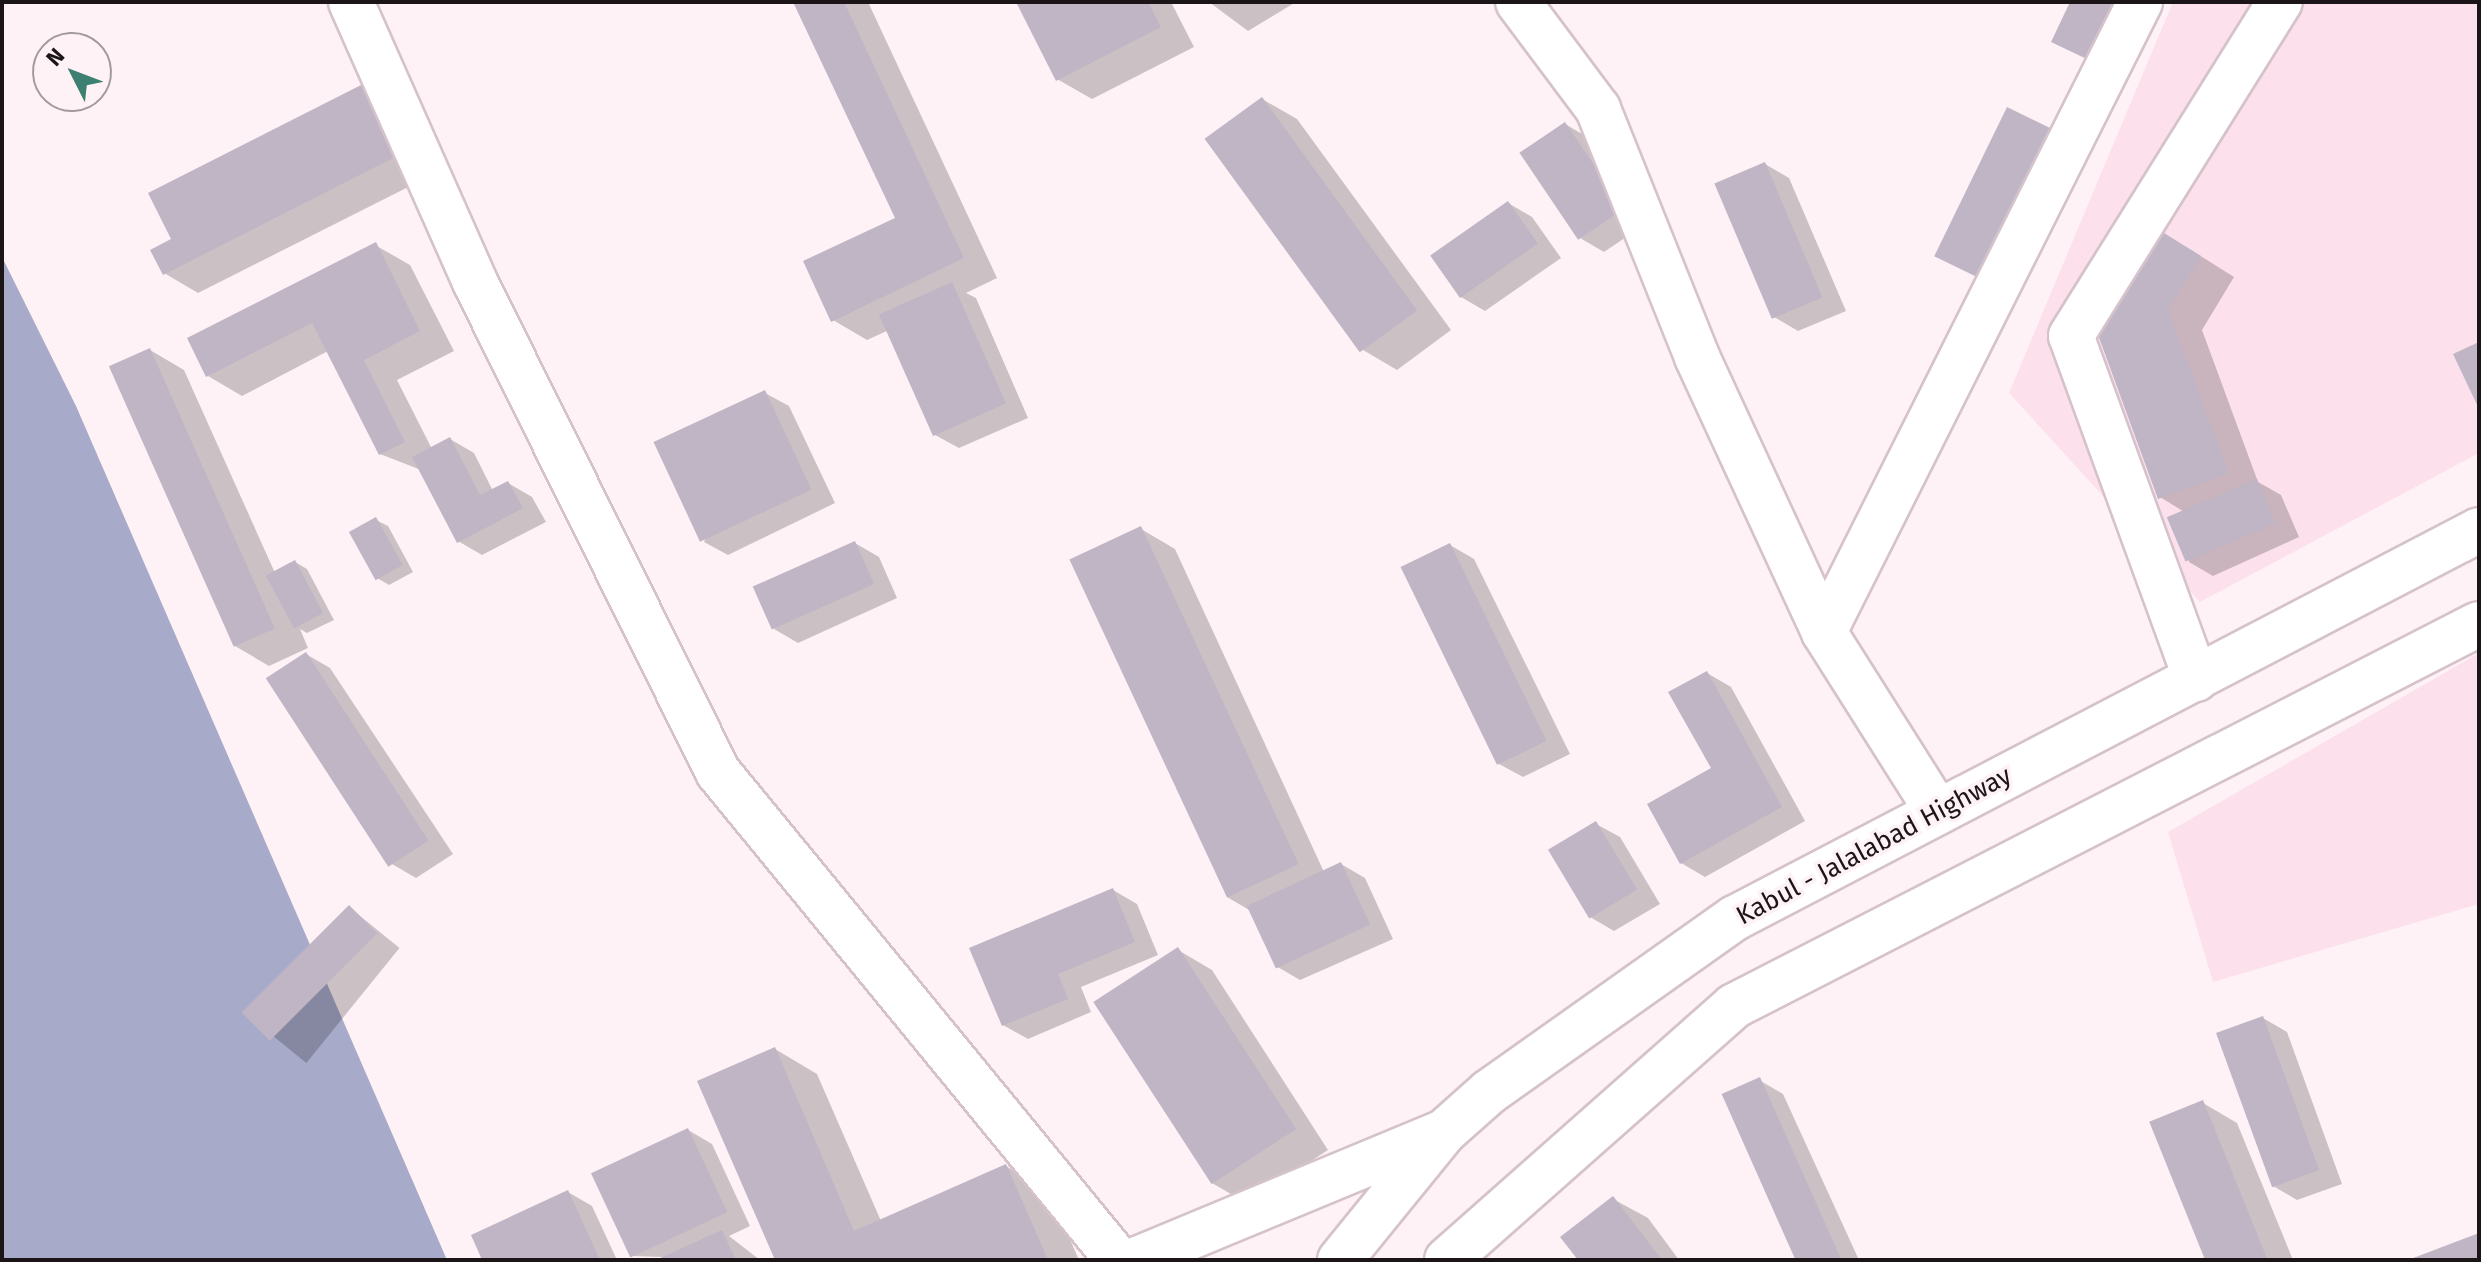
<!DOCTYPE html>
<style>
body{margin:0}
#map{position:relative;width:2481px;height:1262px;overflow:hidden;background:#fef2f6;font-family:"Fira Sans",sans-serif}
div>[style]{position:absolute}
.built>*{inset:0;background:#fce0ec}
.water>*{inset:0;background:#a7aac9}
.shadow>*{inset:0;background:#0003;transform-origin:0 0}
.building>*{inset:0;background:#bfb5c4;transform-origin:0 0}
.roads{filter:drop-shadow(2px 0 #d5c2ca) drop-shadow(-2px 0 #d5c2ca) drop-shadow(0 2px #d5c2ca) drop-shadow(0 -2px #d5c2ca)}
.minor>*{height:44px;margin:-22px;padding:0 22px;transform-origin:22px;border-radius:22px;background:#fff}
.highway>*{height:44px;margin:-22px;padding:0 22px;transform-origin:22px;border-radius:22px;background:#fff}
span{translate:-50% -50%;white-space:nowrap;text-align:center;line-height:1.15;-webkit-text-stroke:7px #fef2f6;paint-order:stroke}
.street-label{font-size:26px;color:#1b1517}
.frame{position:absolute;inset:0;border:4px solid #1b1517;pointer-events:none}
.north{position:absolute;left:32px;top:32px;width:80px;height:80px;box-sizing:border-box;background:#fef2f6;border:2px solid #a39a9d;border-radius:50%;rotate:312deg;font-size:22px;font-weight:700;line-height:32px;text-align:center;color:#1b1517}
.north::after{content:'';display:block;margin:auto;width:28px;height:36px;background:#3d7f70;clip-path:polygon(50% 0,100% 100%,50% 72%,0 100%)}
</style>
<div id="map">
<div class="built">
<i style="clip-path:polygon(2173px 2px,2479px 2px,2479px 453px,2200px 602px,2009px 393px)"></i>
<i style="clip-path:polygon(2479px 653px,2479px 904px,2213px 982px,2168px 832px)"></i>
</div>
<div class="water">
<i style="clip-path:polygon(2px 257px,76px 406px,447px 1260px,2px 1260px)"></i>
</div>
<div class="shadow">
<i style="clip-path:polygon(796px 2px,868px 2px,997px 278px,966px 293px,976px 298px,1028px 418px,959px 448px,935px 435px,889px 330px,867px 340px,833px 320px,898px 219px)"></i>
<i style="clip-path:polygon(1018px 2px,1171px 2px,1194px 47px,1092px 99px,1057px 79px)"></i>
<i style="clip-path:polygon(1209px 2px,1296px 2px,1248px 31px)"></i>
<i style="clip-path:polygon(1262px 99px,1297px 119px,1451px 330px,1397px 370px,1363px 350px)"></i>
<i style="clip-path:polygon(402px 104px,436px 173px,198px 293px,164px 273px)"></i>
<i style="clip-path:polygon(1565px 124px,1589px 138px,1647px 223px,1604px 252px,1580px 238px)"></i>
<i style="clip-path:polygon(1765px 164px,1789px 178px,1846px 311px,1798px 331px,1774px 317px)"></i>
<i style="clip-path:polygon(1508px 203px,1532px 217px,1561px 258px,1485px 311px,1461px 297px)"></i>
<i style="clip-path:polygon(375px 245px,410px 265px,454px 351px,397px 380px,432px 449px,450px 439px,474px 453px,493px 491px,508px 483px,532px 497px,546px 522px,482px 555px,458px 541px,421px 470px,380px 454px,328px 351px,242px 396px,208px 376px)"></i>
<i style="clip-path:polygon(2191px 250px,2234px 277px,2202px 330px,2258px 482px,2281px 495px,2299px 537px,2213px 576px,2189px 562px,2186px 513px,2160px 497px,2099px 332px)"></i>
<i style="clip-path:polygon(150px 350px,184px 370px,275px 573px,295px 562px,307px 569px,334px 620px,307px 633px,300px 629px,308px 648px,269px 666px,235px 646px)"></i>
<i style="clip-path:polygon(765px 393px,789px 406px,835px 503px,728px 555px,704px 542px)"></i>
<i style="clip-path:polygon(376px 520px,388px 526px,413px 572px,389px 585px,377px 578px)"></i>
<i style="clip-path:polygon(1141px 529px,1175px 549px,1324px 872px,1341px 864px,1365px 878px,1393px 939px,1300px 980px,1276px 966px,1251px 911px,1227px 897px)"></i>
<i style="clip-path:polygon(855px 543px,879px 557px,897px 598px,798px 643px,774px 629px)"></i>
<i style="clip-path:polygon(1450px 545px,1474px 559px,1570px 754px,1523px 777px,1499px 764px)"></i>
<i style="clip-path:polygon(306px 654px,330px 668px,453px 854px,416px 878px,392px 864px)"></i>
<i style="clip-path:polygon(1707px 673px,1731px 687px,1805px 821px,1705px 877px,1681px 863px,1714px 769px)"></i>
<i style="clip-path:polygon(1596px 824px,1620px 837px,1660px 904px,1614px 931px,1590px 917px)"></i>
<i style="clip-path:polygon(1113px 890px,1137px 904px,1158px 955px,1081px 987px,1091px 1012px,1028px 1039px,1003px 1025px)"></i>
<i style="left:349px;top:907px;width:65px;height:148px;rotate:39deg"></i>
<i style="clip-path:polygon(1178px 950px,1212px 970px,1328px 1150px,1246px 1203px,1212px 1183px)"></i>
<i style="clip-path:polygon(2263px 1018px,2287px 1032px,2342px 1184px,2297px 1200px,2273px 1186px)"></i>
<i style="clip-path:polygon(775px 1049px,817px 1074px,881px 1221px,1006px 1166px,1049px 1191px,1079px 1260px,777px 1260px)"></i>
<i style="clip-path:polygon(1759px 1080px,1783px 1094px,1859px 1260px,1800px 1260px)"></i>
<i style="clip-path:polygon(2203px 1103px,2237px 1123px,2293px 1260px,2207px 1260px)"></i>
<i style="clip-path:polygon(688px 1130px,712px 1144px,750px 1226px,729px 1236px,760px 1260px,630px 1256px)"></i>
<i style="clip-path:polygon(568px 1192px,592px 1206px,617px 1260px,484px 1260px)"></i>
<i style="clip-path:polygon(1613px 1199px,1648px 1218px,1679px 1260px,1581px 1260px)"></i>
</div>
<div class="building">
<i style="clip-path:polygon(793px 2px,844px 2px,964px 258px,831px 322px,803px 261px,895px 218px)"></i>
<i style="clip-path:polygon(1016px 2px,1148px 2px,1161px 27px,1056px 81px)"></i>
<i style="clip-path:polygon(2070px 2px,2119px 2px,2091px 61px,2051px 42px)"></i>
<i style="clip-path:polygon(367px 82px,403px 153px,163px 275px,150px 250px,171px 239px,148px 193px)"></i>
<i style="left:1262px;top:97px;width:264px;height:71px;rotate:54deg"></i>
<i style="left:2007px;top:107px;width:55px;height:166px;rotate:26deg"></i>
<i style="left:1565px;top:122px;width:105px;height:55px;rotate:56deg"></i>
<i style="left:1765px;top:162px;width:147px;height:55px;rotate:67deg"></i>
<i style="left:1508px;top:201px;width:52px;height:95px;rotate:55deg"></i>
<i style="clip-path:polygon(2156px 228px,2201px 256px,2168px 310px,2229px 473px,2158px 499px,2097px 332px)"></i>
<i style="clip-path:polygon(376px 242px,420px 331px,364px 360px,405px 442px,379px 455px,312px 323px,206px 377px,187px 338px)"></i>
<i style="left:952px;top:282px;width:133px;height:80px;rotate:66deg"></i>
<i style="clip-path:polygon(2479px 342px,2479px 409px,2453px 354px)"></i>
<i style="left:150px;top:348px;width:307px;height:45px;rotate:66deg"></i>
<i style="left:765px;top:390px;width:110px;height:123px;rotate:65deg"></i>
<i style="clip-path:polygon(450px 437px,480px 495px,508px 481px,523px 508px,457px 543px,412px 457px)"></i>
<i style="left:2257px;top:479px;width:48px;height:98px;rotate:67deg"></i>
<i style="left:376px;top:517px;width:55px;height:31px;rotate:61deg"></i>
<i style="left:1141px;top:526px;width:373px;height:79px;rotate:65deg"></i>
<i style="left:855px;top:541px;width:47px;height:112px;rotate:66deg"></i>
<i style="left:1450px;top:543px;width:220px;height:55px;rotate:64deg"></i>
<i style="left:295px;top:560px;width:60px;height:33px;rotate:62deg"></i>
<i style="left:306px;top:652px;width:225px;height:48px;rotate:57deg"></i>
<i style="clip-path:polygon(1707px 671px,1782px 807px,1680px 864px,1647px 804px,1711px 768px,1668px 692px)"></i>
<i style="left:1596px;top:821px;width:80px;height:56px;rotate:59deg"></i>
<i style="left:1341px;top:862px;width:69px;height:104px;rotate:65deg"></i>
<i style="clip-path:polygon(1113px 888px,1135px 942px,1058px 974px,1068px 999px,1002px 1026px,969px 948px)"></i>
<i style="left:349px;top:905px;width:40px;height:152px;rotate:45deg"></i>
<i style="left:1178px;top:947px;width:217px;height:101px;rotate:57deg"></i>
<i style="left:2263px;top:1016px;width:164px;height:50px;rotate:70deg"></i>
<i style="clip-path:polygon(775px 1047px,854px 1231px,1006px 1164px,1048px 1260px,775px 1260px,697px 1081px)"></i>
<i style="left:1760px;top:1077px;width:201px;height:42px;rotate:66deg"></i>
<i style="left:2203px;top:1100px;width:173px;height:58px;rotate:68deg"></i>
<i style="left:688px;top:1128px;width:93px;height:107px;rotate:65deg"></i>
<i style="clip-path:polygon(568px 1190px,600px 1260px,482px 1260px,471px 1235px)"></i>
<i style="clip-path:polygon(1613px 1196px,1662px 1260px,1578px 1260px,1560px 1237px)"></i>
<i style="clip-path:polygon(722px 1230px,736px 1260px,656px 1260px)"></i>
<i style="clip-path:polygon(2479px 1233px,2479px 1260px,2408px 1260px)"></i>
</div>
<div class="roads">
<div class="minor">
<i style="left:351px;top:2px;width:306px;rotate:66.1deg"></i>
<i style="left:475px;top:282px;width:547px;rotate:63.62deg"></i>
<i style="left:718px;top:772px;width:631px;rotate:50.66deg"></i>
<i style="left:1518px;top:2px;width:134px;rotate:53.2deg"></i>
<i style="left:1598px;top:109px;width:267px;rotate:68.2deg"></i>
<i style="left:1697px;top:357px;width:303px;rotate:65.2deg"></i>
<i style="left:1824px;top:632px;width:212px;rotate:57.7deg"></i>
<i style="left:1824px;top:632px;width:705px;rotate:-63.36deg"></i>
<i style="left:2196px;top:679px;width:365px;rotate:-110deg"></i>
<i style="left:2071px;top:336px;width:394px;rotate:-58deg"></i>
<i style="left:1135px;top:1260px;width:334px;rotate:-22.5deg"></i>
</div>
<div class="highway">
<i style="left:1340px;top:1260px;width:165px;rotate:-50.9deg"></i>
<i style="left:1444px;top:1132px;width:60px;rotate:-41.6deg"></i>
<i style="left:1489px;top:1092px;width:301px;rotate:-35.3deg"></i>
<i style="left:1735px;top:918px;width:839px;rotate:-27.54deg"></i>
<i style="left:1447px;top:1260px;width:383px;rotate:-41.5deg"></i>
<i style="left:1734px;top:1006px;width:837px;rotate:-27.15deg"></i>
</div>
</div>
<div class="street-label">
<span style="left:1874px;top:846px;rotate:-28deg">Kabul - Jalalabad Highway</span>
</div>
<div class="frame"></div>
<div class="north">N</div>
</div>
